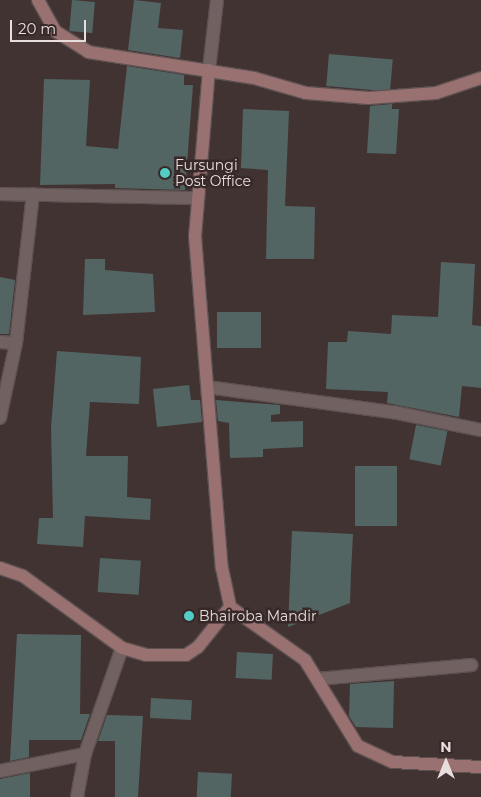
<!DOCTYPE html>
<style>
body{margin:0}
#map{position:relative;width:481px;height:797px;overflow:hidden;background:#423333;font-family:Montserrat,sans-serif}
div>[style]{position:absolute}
.building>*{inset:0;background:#536563;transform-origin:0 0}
.roads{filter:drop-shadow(1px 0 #5d5151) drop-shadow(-1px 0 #5d5151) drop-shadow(0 1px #5d5151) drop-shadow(0 -1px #5d5151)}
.street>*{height:12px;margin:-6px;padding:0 6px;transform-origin:6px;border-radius:6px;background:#726161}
.secondary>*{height:12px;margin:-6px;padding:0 6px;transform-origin:6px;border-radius:6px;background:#997171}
.dots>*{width:14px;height:14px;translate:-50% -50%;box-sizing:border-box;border:2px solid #382929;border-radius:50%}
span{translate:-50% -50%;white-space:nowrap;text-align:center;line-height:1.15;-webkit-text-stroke:5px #382929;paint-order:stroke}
.poi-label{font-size:14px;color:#e7dddd}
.left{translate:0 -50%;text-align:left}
.north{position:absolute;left:421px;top:737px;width:50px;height:50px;-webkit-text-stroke:4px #382929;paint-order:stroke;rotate:0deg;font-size:14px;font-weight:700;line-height:20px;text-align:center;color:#e7dddd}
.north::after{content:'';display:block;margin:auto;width:18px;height:22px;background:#e7dddd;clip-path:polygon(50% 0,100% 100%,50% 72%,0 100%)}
.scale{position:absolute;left:10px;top:20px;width:76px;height:22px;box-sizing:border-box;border:2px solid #e7dddd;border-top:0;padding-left:6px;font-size:15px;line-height:18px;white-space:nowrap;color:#e7dddd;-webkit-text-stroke:4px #382929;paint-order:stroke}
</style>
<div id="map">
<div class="building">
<i style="left:72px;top:0;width:23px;height:31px;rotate:5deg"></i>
<i style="clip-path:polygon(134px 0,161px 3px,158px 28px,183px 30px,180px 58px,128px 50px)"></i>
<i style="left:329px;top:54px;width:64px;height:32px;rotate:5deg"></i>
<i style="clip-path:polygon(127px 66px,184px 75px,184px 85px,193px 85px,185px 190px,115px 188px,115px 184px,40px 185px,44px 79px,90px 80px,86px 146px,118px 149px)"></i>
<i style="clip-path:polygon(392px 104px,392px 109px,399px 109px,396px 154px,367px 153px,370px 106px)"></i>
<i style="clip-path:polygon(243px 109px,289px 111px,285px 206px,315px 207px,314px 259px,266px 259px,268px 170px,241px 168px)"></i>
<i style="clip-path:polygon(85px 259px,105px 259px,105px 270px,153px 274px,155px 312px,83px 315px)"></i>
<i style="clip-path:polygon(441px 262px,475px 264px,472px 325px,481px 326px,481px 388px,462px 386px,459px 417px,387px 403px,388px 392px,326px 389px,328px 342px,347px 342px,348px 331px,391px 334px,392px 315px,438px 317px)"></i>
<i style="clip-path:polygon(0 277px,15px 280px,9px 334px,0 334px)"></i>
<i style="left:217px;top:312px;width:44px;height:36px"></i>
<i style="clip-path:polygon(57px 351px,141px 357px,139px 404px,90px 402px,86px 456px,128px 456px,127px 497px,151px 499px,150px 520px,85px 516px,83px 547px,37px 544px,39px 518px,53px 518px,51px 428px)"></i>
<i style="clip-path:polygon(189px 385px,191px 400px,200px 400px,202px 422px,157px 427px,153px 389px)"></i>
<i style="clip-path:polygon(216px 400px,280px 405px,280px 414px,271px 415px,271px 422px,303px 421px,303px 447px,263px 449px,263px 457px,230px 458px,229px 423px,218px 421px)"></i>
<i style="left:416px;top:425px;width:32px;height:35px;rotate:11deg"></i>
<i style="left:355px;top:466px;width:42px;height:60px"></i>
<i style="clip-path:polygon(292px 531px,353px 534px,351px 573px,350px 603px,288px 627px)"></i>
<i style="left:100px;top:558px;width:41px;height:34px;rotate:4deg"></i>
<i style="clip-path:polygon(17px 634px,81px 635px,80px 714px,90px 714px,81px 740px,29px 740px,29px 757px,10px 761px)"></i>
<i style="left:237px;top:652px;width:36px;height:26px;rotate:3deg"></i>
<i style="clip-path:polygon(394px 681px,393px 728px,356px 727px,349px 716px,350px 684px)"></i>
<i style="left:151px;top:698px;width:41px;height:20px;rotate:3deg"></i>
<i style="clip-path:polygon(107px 715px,143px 716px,138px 797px,115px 797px,115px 741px,98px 741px)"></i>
<i style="left:198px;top:772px;width:34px;height:25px;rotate:3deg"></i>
<i style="clip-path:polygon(30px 773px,30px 797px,0 797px,0 779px)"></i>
</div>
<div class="roads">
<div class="street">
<i style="left:209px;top:70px;width:70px;rotate:-83.5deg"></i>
<i style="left:0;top:194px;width:197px;rotate:1.2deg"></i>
<i style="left:0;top:342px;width:16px;rotate:4deg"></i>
<i style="left:207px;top:387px;width:188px;rotate:7.7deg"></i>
<i style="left:393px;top:412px;width:90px;rotate:11.6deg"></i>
<i style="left:0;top:418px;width:77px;rotate:-78deg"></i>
<i style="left:16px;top:343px;width:150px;rotate:-83.5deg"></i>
<i style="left:318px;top:679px;width:154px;rotate:-5.2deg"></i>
<i style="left:0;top:771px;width:87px;rotate:-11.3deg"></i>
<i style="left:77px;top:797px;width:44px;rotate:-79.5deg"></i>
<i style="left:85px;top:754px;width:112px;rotate:-70.8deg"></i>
</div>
<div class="secondary">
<i style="left:38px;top:0;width:35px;rotate:61deg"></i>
<i style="left:55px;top:31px;width:39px;rotate:32deg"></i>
<i style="left:88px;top:52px;width:168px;rotate:8.9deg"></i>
<i style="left:254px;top:78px;width:54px;rotate:16.1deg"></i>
<i style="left:306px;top:93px;width:63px;rotate:4.5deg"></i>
<i style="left:369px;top:98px;width:67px;rotate:-4.3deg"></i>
<i style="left:436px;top:93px;width:47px;rotate:-18.4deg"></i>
<i style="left:209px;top:70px;width:167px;rotate:94.8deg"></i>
<i style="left:195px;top:236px;width:333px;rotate:85.4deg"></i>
<i style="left:222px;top:568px;width:40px;rotate:78deg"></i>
<i style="left:230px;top:607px;width:92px;rotate:35.2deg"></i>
<i style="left:305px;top:660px;width:101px;rotate:58.4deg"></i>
<i style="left:358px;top:746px;width:38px;rotate:25deg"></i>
<i style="left:393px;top:762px;width:88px;rotate:3.3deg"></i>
<i style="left:0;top:568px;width:24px;rotate:19deg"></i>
<i style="left:23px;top:576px;width:122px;rotate:36deg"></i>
<i style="left:122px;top:648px;width:25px;rotate:16deg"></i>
<i style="left:146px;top:655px;width:40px"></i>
<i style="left:186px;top:655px;width:14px;rotate:-34deg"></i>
<i style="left:198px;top:647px;width:51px;rotate:-51.3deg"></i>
</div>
</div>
<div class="dots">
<i style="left:165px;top:173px;background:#54cdc6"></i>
<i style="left:189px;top:616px;background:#54cdc6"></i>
</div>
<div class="poi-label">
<span class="left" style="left:175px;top:173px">Fursungi<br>Post Office</span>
<span class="left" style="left:199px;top:616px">Bhairoba Mandir</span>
</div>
<div class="north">N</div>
<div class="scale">20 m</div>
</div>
